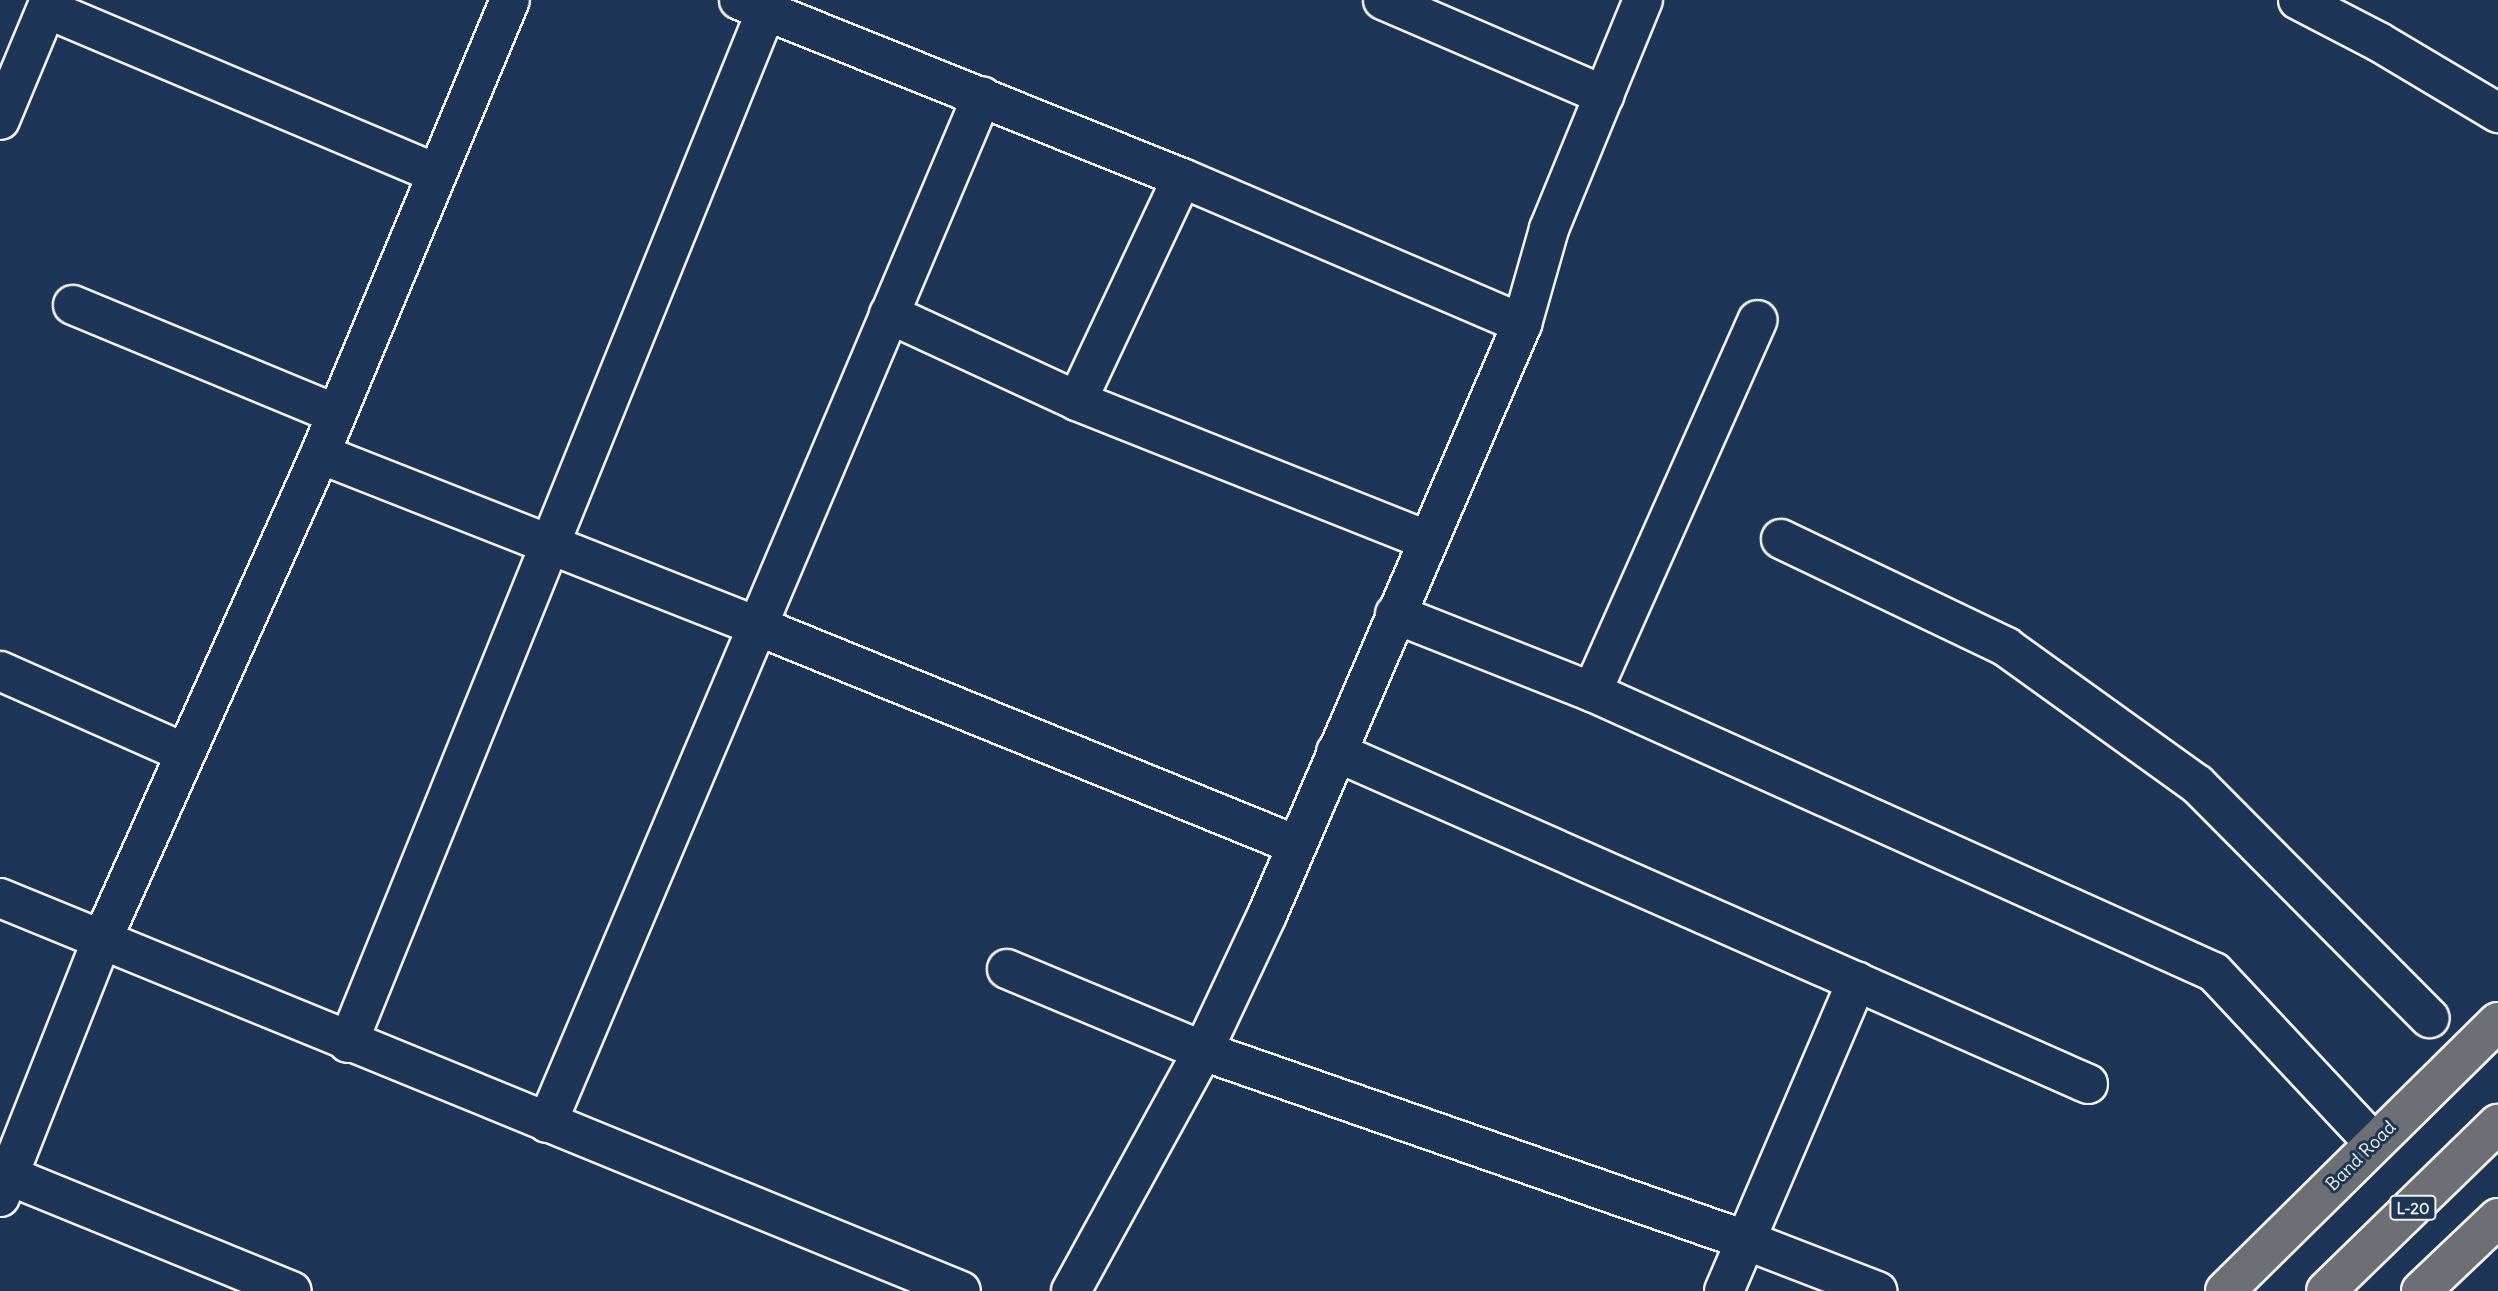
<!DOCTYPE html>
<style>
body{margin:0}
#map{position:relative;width:2498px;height:1291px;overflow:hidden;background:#1d3557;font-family:Delius,sans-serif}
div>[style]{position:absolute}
.roads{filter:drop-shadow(2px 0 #f4f1e8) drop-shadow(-2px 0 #f4f1e8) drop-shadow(0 2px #f4f1e8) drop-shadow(0 -2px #f4f1e8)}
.minor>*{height:38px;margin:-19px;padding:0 19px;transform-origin:19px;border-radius:19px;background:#1d3557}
.major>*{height:38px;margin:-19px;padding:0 19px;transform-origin:19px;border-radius:19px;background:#6c6f75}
.highway>*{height:38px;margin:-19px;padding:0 19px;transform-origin:19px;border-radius:19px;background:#6c6f75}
span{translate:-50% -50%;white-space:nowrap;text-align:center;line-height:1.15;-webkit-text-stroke:6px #1d3557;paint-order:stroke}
.shield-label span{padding:2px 5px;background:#1d3557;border:2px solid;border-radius:5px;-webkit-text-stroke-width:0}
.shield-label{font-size:16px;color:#f4f1e8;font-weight:700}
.street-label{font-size:18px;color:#f4f1e8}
</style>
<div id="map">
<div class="roads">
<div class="minor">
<i style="left:739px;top:0;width:477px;rotate:21.9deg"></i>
<i style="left:1182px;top:178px;width:370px;rotate:23.2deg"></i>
<i style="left:1383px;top:0;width:241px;rotate:23.3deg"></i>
<i style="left:2298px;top:0;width:91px;rotate:27.4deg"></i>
<i style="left:2379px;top:42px;width:139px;rotate:30.8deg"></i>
<i style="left:47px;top:9px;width:421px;rotate:22.9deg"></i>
<i style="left:0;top:120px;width:130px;rotate:-67.4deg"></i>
<i style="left:73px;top:305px;width:285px;rotate:22.5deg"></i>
<i style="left:889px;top:314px;width:207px;rotate:24.8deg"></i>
<i style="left:1077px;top:401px;width:377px;rotate:21.7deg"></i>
<i style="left:1077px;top:401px;width:246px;rotate:-64.8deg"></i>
<i style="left:320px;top:454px;width:467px;rotate:21.5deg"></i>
<i style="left:755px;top:625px;width:584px;rotate:22.13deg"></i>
<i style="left:1781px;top:539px;width:250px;rotate:25.6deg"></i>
<i style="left:2006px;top:647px;width:235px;rotate:35.7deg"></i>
<i style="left:2197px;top:784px;width:330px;rotate:45.2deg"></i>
<i style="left:1395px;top:614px;width:212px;rotate:21.6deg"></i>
<i style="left:1592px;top:692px;width:682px;rotate:24.24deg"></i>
<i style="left:2214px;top:972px;width:234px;rotate:46.9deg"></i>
<i style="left:0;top:671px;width:202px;rotate:23.9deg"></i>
<i style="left:1592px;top:692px;width:407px;rotate:-66deg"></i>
<i style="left:1336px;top:752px;width:822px;rotate:23.82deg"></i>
<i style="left:0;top:898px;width:1038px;rotate:22.24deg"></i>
<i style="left:1007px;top:969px;width:212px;rotate:22.7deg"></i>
<i style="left:1203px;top:1051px;width:574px;rotate:19.22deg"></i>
<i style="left:1745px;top:1240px;width:142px;rotate:21.1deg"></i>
<i style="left:348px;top:1043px;width:1113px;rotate:-67.95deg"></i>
<i style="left:547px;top:1123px;width:1115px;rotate:-67.04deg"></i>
<i style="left:0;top:1172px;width:315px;rotate:22.2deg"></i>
<i style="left:0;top:1197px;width:274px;rotate:-68.4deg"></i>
<i style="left:101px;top:942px;width:535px;rotate:-65.83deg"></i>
<i style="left:320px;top:454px;width:492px;rotate:-67.3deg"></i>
<i style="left:1071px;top:1291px;width:274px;rotate:-61.2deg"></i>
<i style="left:1203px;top:1051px;width:150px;rotate:-64.8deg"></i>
<i style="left:1267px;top:915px;width:644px;rotate:-66.66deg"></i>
<i style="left:1522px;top:324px;width:99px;rotate:-74.1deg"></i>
<i style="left:1549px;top:229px;width:248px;rotate:-67.7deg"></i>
<i style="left:1724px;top:1291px;width:337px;rotate:-66.8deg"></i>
</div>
<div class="major">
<i style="left:2225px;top:1291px;width:383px;rotate:-44.6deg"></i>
</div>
<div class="highway">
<i style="left:2326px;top:1291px;width:240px;rotate:-44.2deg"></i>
<i style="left:2421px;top:1291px;width:106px;rotate:-43.5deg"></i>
</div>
</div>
<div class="shield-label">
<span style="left:2413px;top:1208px">L-20</span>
</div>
<div class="street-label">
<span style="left:2361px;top:1156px;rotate:-45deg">Band Road</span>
</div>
</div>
